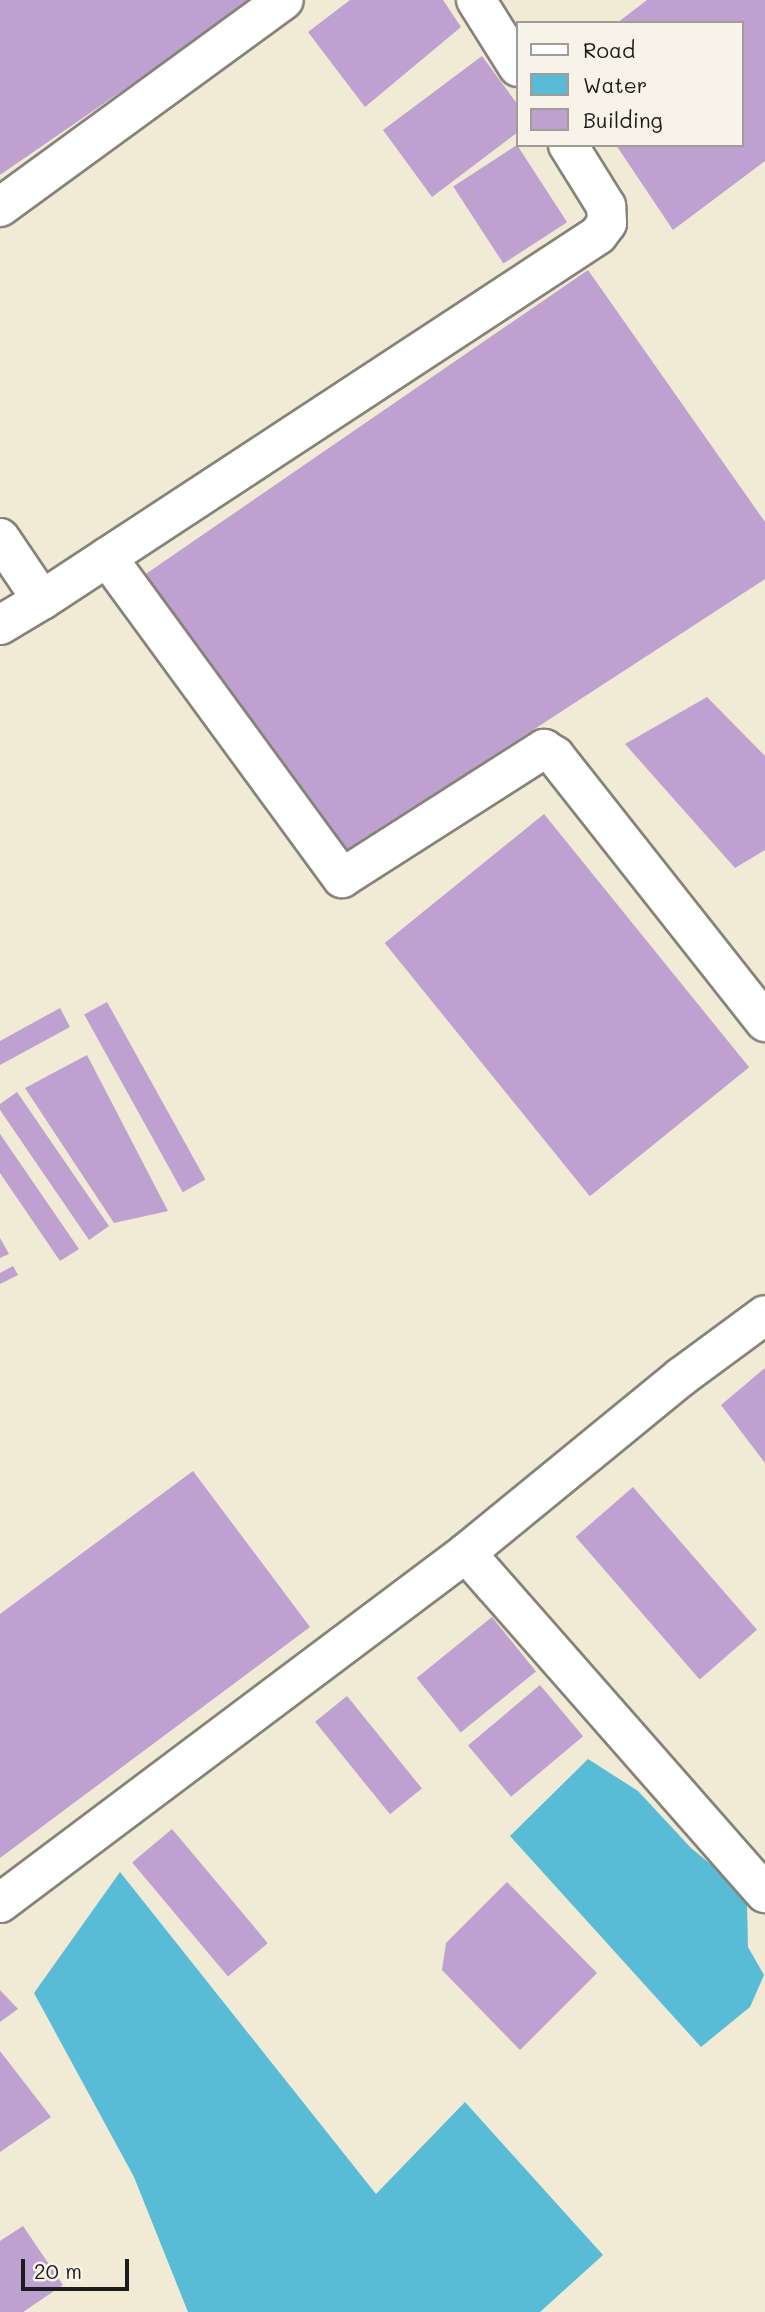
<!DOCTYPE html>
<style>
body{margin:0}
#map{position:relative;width:765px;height:2312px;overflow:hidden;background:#f1ead5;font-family:Mali,sans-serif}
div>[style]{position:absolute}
.water>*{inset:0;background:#58bcd6}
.building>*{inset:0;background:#bea1d0;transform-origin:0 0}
.roads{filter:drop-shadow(2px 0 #868378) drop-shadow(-2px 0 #868378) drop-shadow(0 2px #868378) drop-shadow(0 -2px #868378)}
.minor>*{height:38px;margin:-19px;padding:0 19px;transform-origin:19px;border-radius:19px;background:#fff}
span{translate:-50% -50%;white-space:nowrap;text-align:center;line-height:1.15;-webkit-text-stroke:5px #f7f3e8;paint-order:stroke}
.legend{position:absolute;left:516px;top:21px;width:228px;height:126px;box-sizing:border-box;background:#f7f3e8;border:2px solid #9f9d96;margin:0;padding:9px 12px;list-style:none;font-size:21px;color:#1c1c1c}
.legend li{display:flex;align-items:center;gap:14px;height:35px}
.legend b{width:35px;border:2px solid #9f9d96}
.scale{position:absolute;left:21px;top:2259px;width:108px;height:32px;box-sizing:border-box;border:4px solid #1c1c1c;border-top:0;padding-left:9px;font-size:21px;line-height:24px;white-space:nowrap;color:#1c1c1c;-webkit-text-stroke:5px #f7f3e8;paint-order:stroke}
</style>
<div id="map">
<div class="water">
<i style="clip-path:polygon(588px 1759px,638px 1791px,691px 1848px,741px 1889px,747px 1904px,748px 1947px,764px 1975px,750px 2007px,701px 2047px,510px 1836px)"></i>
<i style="clip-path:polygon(120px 1872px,376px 2194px,465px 2102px,603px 2255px,540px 2312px,188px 2312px,134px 2177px,34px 1993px)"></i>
</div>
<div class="building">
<i style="clip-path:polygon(0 0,254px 0,0 175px)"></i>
<i style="clip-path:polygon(350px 0,443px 0,461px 27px,365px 107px,308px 32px)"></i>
<i style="clip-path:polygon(647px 0,765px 0,765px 161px,673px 230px,616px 145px,742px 145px,742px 23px,617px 23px)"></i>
<i style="clip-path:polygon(482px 56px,518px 105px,518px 132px,432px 197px,383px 130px)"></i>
<i style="left:517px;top:145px;width:92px;height:76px;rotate:57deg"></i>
<i style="clip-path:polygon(588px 270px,765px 522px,765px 579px,335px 859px,137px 580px)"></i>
<i style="clip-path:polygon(707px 697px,765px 756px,765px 850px,735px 868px,625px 744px)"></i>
<i style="left:544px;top:814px;width:326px;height:205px;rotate:51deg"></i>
<i style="left:107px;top:1002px;width:203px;height:26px;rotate:61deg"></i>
<i style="clip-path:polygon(60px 1008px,70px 1027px,0 1065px,0 1041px)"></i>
<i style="clip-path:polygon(87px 1055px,168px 1211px,114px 1223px,25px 1088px)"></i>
<i style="clip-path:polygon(17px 1092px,109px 1226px,89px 1240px,0 1110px,0 1104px)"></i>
<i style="clip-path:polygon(0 1134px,79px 1249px,60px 1261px,0 1173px)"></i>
<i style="clip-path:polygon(0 1238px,9px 1254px,0 1258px)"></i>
<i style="clip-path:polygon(13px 1266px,18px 1275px,0 1284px,0 1273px)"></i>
<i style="clip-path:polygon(765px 1368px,765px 1463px,721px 1405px)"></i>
<i style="clip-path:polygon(193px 1471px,310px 1627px,0 1858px,0 1614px)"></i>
<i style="left:633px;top:1487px;width:189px;height:76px;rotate:49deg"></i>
<i style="left:492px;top:1617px;width:70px;height:97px;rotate:51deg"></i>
<i style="left:540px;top:1685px;width:67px;height:94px;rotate:50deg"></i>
<i style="left:347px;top:1696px;width:119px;height:41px;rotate:51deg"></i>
<i style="left:172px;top:1829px;width:149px;height:52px;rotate:50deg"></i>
<i style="clip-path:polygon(507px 1882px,597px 1973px,520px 2050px,442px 1970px,446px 1943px)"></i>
<i style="clip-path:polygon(0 1990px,18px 2009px,0 2022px)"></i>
<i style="clip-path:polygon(0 2051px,51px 2117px,0 2152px)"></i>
<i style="clip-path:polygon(23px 2226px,63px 2285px,23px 2312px,0 2312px,0 2241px)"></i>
</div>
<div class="roads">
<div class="minor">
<i style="left:476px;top:0;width:79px;rotate:57.9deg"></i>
<i style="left:0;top:207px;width:351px;rotate:-36.1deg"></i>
<i style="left:0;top:538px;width:75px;rotate:55.9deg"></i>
<i style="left:42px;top:600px;width:49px;rotate:149.2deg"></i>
<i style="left:107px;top:557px;width:398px;rotate:53.8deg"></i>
<i style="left:342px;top:878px;width:240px;rotate:-32.6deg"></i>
<i style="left:544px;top:749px;width:13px;rotate:32deg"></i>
<i style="left:555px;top:756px;width:339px;rotate:51.7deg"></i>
<i style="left:42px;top:600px;width:665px;rotate:-33.28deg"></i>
<i style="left:598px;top:235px;width:15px;rotate:-53deg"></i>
<i style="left:607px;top:223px;width:17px;rotate:-93deg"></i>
<i style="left:606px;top:206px;width:72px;rotate:-121.9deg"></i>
<i style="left:466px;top:1553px;width:453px;rotate:48.7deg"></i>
<i style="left:0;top:1903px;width:583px;rotate:-36.91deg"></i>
<i style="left:466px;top:1553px;width:278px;rotate:-39.3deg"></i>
<i style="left:681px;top:1377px;width:104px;rotate:-36.4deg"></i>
</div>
</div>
<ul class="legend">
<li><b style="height:9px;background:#fff"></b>Road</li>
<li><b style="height:19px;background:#58bcd6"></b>Water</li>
<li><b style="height:19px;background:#bea1d0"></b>Building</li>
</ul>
<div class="scale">20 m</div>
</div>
